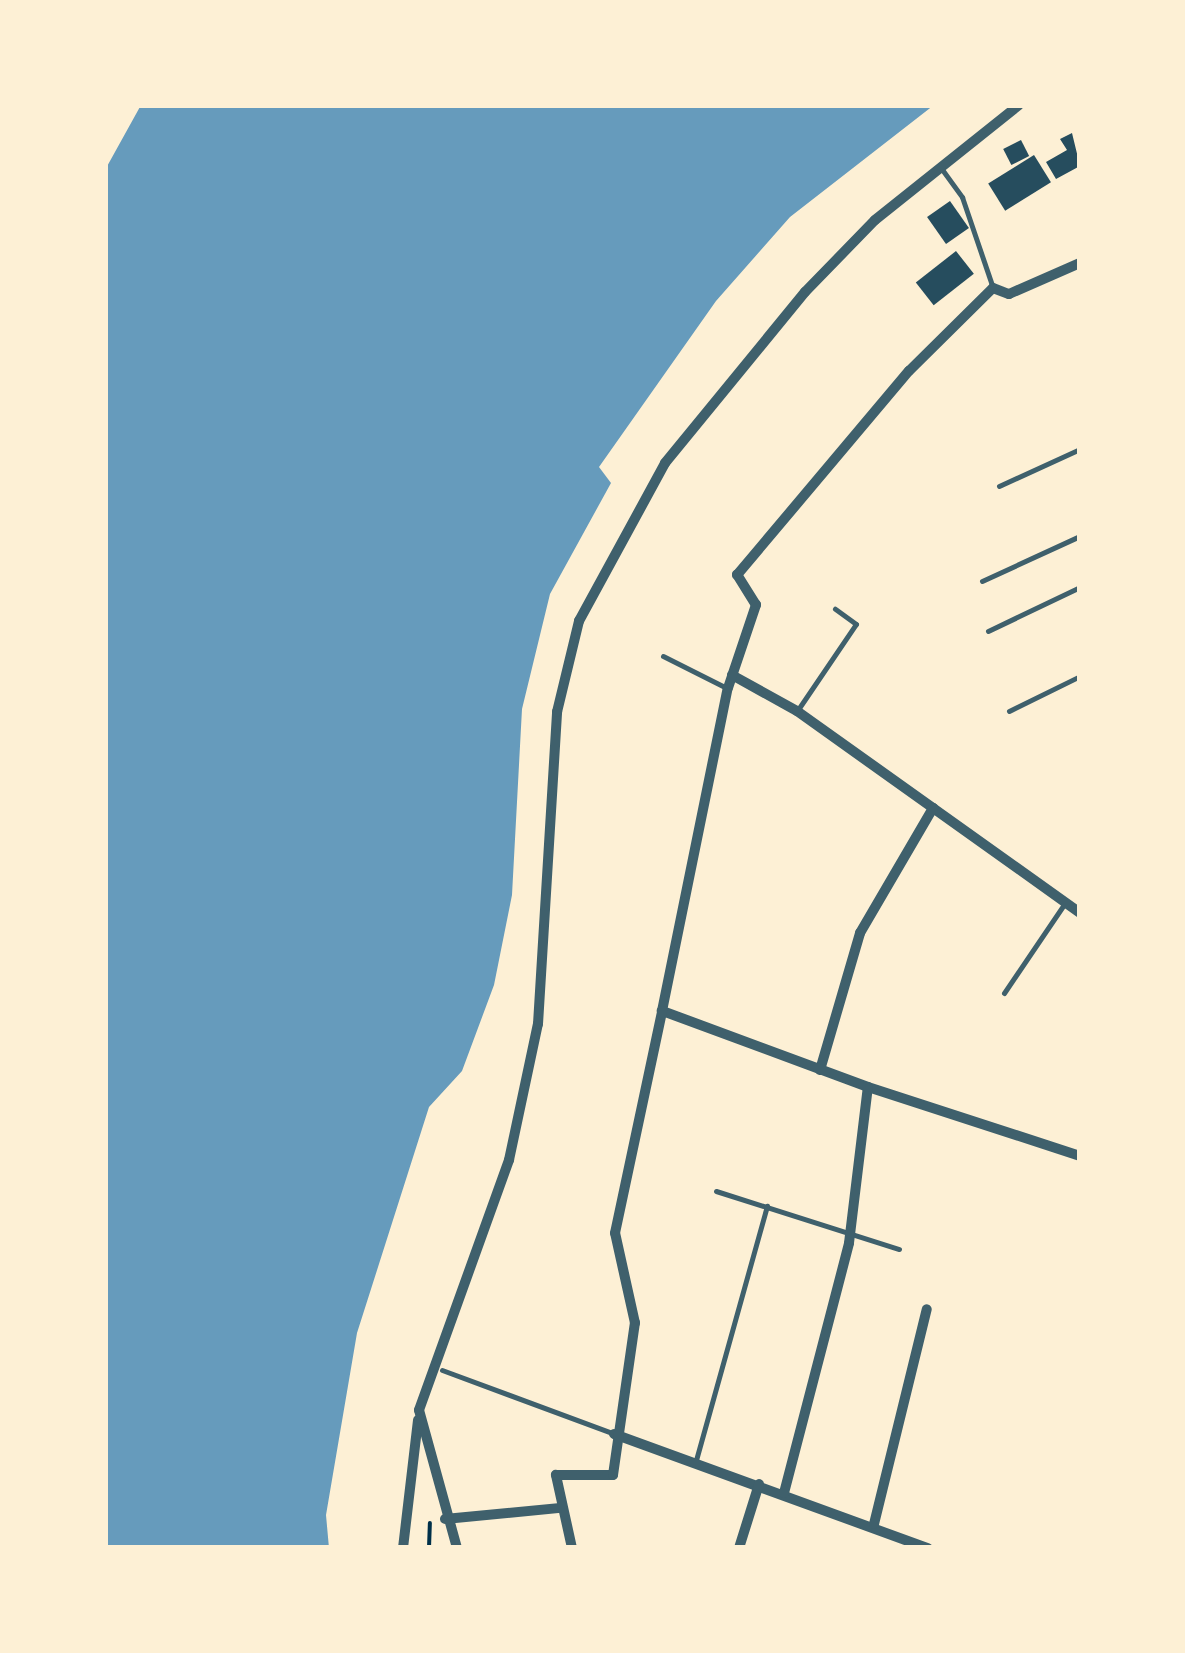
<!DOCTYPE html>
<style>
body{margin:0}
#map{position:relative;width:1185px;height:1653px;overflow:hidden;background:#fdf0d5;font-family:"Playfair Display",serif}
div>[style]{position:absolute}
.water>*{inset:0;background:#669bbc}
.building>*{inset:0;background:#264d5e;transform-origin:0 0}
.path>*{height:4px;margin:-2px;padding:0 2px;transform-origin:2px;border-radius:2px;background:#003049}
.service>*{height:5px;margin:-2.5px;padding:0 2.5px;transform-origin:2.5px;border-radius:2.5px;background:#3f606c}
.minor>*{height:10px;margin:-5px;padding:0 5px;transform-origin:5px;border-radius:5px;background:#3f606c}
span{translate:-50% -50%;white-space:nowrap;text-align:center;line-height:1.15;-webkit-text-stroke:10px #fdf0d5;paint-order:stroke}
.frame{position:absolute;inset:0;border:108px solid #fdf0d5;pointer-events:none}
</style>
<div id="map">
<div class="water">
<i style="clip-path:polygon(141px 105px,934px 105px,790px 217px,716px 301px,599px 467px,611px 483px,550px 594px,522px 709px,512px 895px,494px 985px,462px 1071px,429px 1107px,357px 1333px,326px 1515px,329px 1548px,105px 1548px,105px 170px)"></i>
</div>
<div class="building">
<i style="clip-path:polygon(1072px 133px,1080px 166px,1056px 179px,1046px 162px,1067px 150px,1060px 139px)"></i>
<i style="left:1021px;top:140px;width:18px;height:20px;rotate:63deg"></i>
<i style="left:1034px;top:155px;width:32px;height:54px;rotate:58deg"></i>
<i style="left:950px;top:201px;width:33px;height:28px;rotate:55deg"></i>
<i style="left:956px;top:251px;width:29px;height:51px;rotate:52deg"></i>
</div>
<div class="path">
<i style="left:429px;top:1548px;width:25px;rotate:-88deg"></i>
</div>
<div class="service">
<i style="left:941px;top:168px;width:36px;rotate:54deg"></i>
<i style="left:962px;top:197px;width:96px;rotate:71.2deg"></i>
<i style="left:999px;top:486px;width:89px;rotate:-24.6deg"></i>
<i style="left:982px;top:581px;width:108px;rotate:-24.7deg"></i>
<i style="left:988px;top:631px;width:102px;rotate:-25.6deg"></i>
<i style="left:663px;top:656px;width:69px;rotate:26.6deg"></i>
<i style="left:797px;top:711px;width:105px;rotate:-55.9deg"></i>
<i style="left:856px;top:624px;width:26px;rotate:-144deg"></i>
<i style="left:1009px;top:711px;width:79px;rotate:-26.2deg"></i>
<i style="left:1004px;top:993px;width:109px;rotate:-55.9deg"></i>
<i style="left:716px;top:1191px;width:192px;rotate:17.6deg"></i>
<i style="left:442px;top:1370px;width:181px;rotate:20.3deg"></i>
<i style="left:696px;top:1460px;width:264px;rotate:-74.4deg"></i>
</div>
<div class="minor">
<i style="left:732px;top:675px;width:74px;rotate:29deg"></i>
<i style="left:797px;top:711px;width:348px;rotate:35.5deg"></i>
<i style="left:820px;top:1070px;width:143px;rotate:-73.7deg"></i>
<i style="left:860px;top:933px;width:145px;rotate:-59.7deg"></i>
<i style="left:868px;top:1087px;width:223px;rotate:18deg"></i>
<i style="left:614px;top:1434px;width:334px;rotate:20deg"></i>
<i style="left:784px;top:1493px;width:258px;rotate:-75.4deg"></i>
<i style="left:849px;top:1243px;width:157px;rotate:-83.1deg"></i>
<i style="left:868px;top:1087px;width:220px;rotate:-159.7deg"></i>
<i style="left:662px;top:1011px;width:330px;rotate:-78.5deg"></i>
<i style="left:728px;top:688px;width:88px;rotate:-71.4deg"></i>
<i style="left:756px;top:605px;width:36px;rotate:-122deg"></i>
<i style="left:737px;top:575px;width:267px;rotate:-49.9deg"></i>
<i style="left:909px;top:371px;width:118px;rotate:-44.7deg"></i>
<i style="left:993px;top:288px;width:17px;rotate:21deg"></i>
<i style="left:1009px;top:294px;width:77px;rotate:-23.6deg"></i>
<i style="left:445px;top:1519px;width:116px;rotate:-5.5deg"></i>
<i style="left:874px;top:1524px;width:221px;rotate:-76.2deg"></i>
<i style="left:403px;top:1548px;width:129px;rotate:-83.3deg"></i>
<i style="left:457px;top:1548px;width:143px;rotate:-105.4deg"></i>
<i style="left:419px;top:1410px;width:266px;rotate:-70.2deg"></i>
<i style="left:509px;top:1160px;width:139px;rotate:-78deg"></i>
<i style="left:538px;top:1024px;width:313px;rotate:-86.5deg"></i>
<i style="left:557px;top:712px;width:94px;rotate:-76.4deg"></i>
<i style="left:579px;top:621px;width:180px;rotate:-61.4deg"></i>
<i style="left:665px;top:463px;width:221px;rotate:-50.7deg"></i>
<i style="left:805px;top:292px;width:100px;rotate:-45.8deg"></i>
<i style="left:875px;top:220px;width:184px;rotate:-38.6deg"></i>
<i style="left:572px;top:1548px;width:75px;rotate:-102.4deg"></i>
<i style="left:556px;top:1475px;width:57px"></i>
<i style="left:613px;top:1475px;width:154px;rotate:-81.8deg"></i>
<i style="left:635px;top:1323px;width:92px;rotate:-102.5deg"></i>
<i style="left:615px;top:1233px;width:227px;rotate:-78deg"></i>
<i style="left:739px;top:1548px;width:67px;rotate:-72.6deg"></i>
</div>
<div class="frame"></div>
</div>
